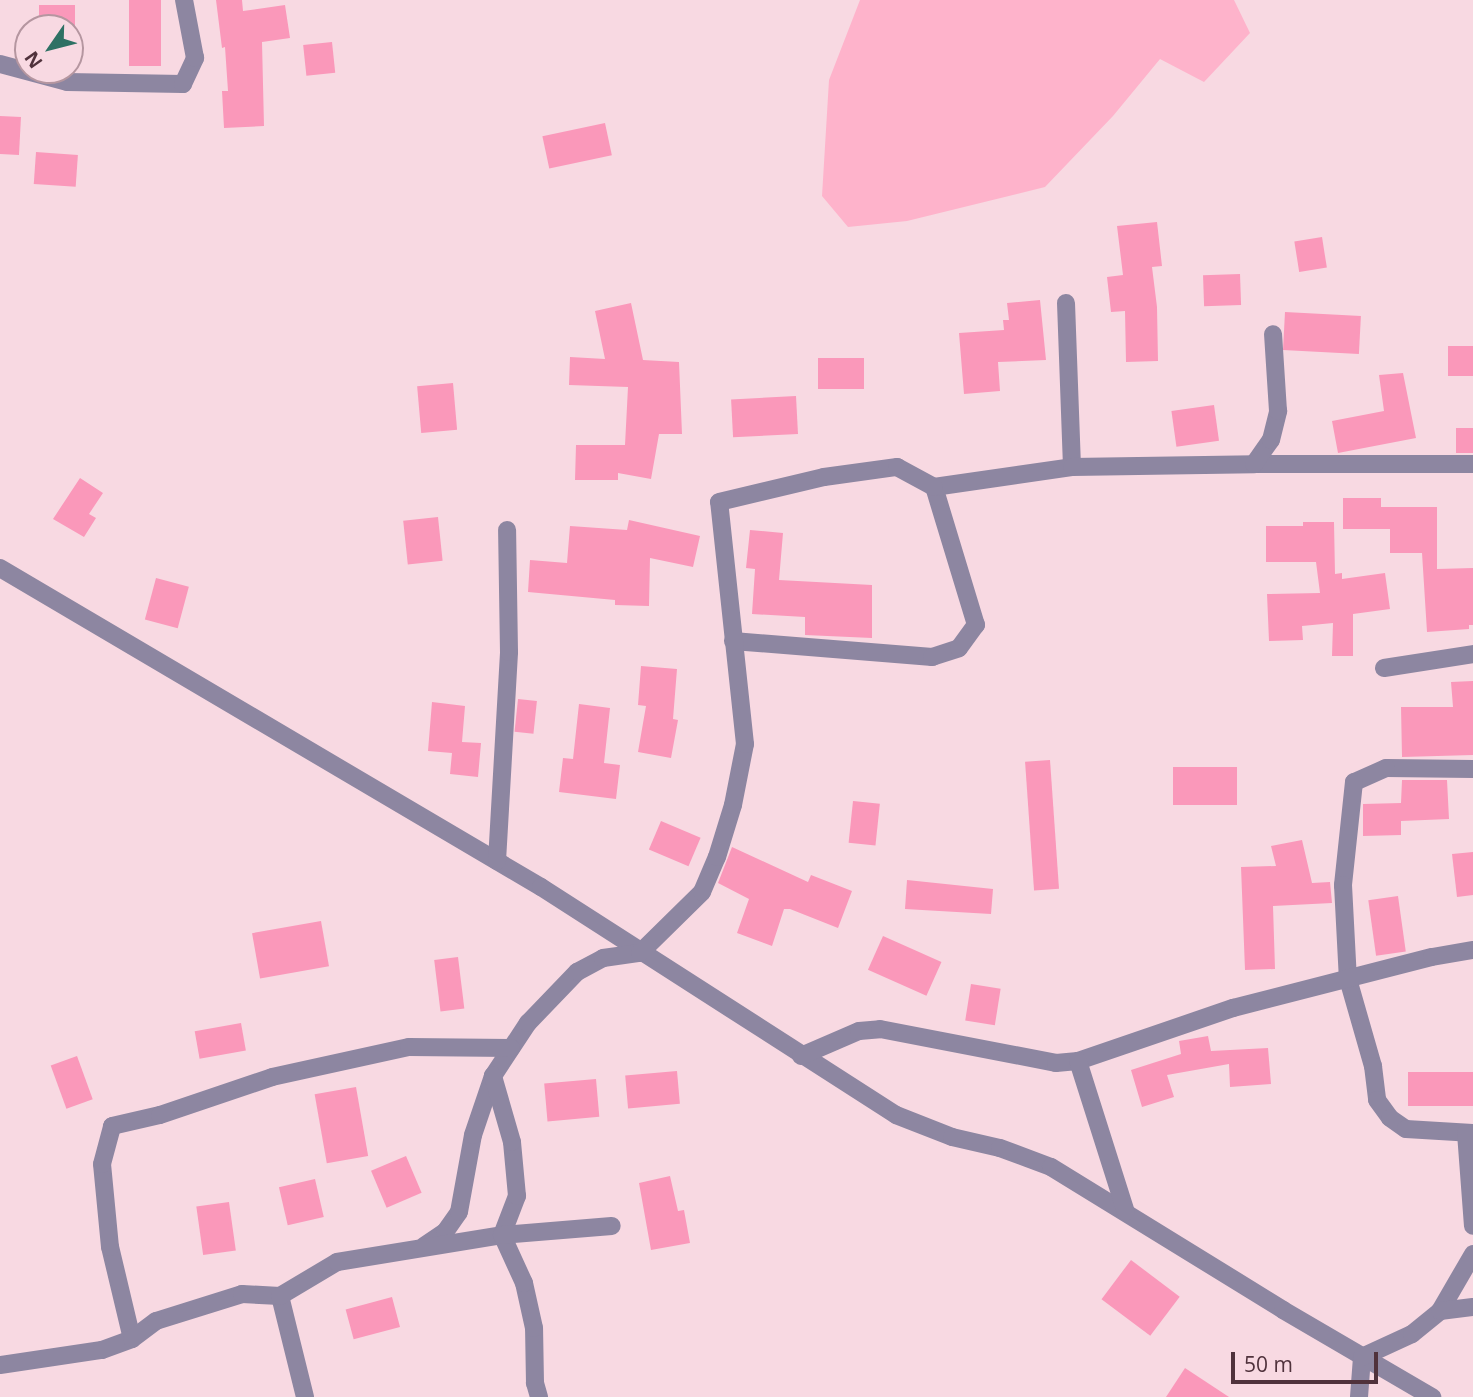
<!DOCTYPE html>
<style>
body{margin:0}
#map{position:relative;width:1473px;height:1397px;overflow:hidden;background:#f8d9e2;font-family:"Open Sans",sans-serif}
div>[style]{position:absolute}
.green>*{inset:0;background:#feb3cb}
.building>*{inset:0;background:#fa98ba;transform-origin:0 0}
.minor>*{height:18px;margin:-9px;padding:0 9px;transform-origin:9px;border-radius:9px;background:#8d86a1}
span{translate:-50% -50%;white-space:nowrap;text-align:center;line-height:1.15;-webkit-text-stroke:7px #f8d9e2;paint-order:stroke}
.north{position:absolute;left:14px;top:14px;width:70px;height:70px;box-sizing:border-box;background:#f8d9e2;border:2px solid #b596a0;border-radius:50%;rotate:235deg;font-size:19px;font-weight:700;line-height:28px;text-align:center;color:#50323c}
.north::after{content:'';display:block;margin:auto;width:24px;height:32px;background:#2e7164;clip-path:polygon(50% 0,100% 100%,50% 72%,0 100%)}
.scale{position:absolute;left:1231px;top:1352px;width:147px;height:32px;box-sizing:border-box;border:4px solid #50323c;border-top:0;padding-left:9px;font-size:21px;line-height:24px;white-space:nowrap;color:#50323c;-webkit-text-stroke:5px #f8d9e2;paint-order:stroke}
</style>
<div id="map">
<div class="green">
<i style="clip-path:polygon(860px 0,1234px 0,1250px 33px,1204px 82px,1160px 59px,1113px 116px,1045px 187px,907px 221px,848px 227px,822px 196px,829px 80px)"></i>
</div>
<div class="building">
<i style="left:129px;top:0;width:32px;height:66px"></i>
<i style="clip-path:polygon(216px 0,242px 0,243px 11px,285px 5px,290px 38px,262px 42px,264px 126px,224px 128px,222px 91px,228px 91px,225px 47px,222px 48px)"></i>
<i style="left:75px;top:5px;width:23px;height:36px;rotate:90deg"></i>
<i style="left:332px;top:42px;width:31px;height:29px;rotate:84deg"></i>
<i style="left:0;top:116px;width:21px;height:38px;rotate:3deg"></i>
<i style="left:605px;top:123px;width:33px;height:64px;rotate:78deg"></i>
<i style="left:36px;top:152px;width:42px;height:32px;rotate:4deg"></i>
<i style="clip-path:polygon(1157px 222px,1162px 266px,1152px 267px,1157px 307px,1158px 361px,1126px 362px,1125px 311px,1111px 312px,1107px 277px,1123px 275px,1117px 226px)"></i>
<i style="left:1322px;top:237px;width:31px;height:28px;rotate:81deg"></i>
<i style="left:1240px;top:274px;width:31px;height:37px;rotate:88deg"></i>
<i style="clip-path:polygon(1040px 300px,1046px 360px,998px 362px,1000px 391px,964px 394px,959px 333px,1004px 330px,1003px 320px,1009px 320px,1007px 303px)"></i>
<i style="clip-path:polygon(631px 303px,643px 360px,679px 362px,682px 434px,659px 434px,651px 479px,618px 473px,618px 480px,575px 480px,576px 445px,625px 445px,628px 387px,569px 385px,570px 357px,605px 359px,595px 311px)"></i>
<i style="left:1285px;top:312px;width:76px;height:38px;rotate:3deg"></i>
<i style="left:1473px;top:346px;width:30px;height:25px;rotate:90deg"></i>
<i style="left:818px;top:358px;width:46px;height:31px"></i>
<i style="clip-path:polygon(1403px 373px,1416px 438px,1338px 453px,1332px 421px,1384px 411px,1379px 375px)"></i>
<i style="left:453px;top:383px;width:47px;height:36px;rotate:85deg"></i>
<i style="left:796px;top:396px;width:38px;height:65px;rotate:87deg"></i>
<i style="left:1214px;top:405px;width:36px;height:43px;rotate:82deg"></i>
<i style="left:1473px;top:428px;width:25px;height:17px;rotate:90deg"></i>
<i style="clip-path:polygon(80px 478px,103px 493px,89px 514px,96px 518px,84px 537px,53px 519px)"></i>
<i style="clip-path:polygon(1343px 498px,1381px 498px,1381px 507px,1437px 507px,1437px 569px,1473px 568px,1473px 625px,1469px 625px,1469px 629px,1427px 632px,1422px 553px,1390px 553px,1390px 529px,1343px 529px)"></i>
<i style="left:438px;top:517px;width:44px;height:35px;rotate:84deg"></i>
<i style="clip-path:polygon(629px 520px,700px 536px,693px 567px,650px 558px,649px 606px,615px 605px,615px 600px,528px 592px,530px 560px,567px 563px,570px 526px,627px 530px)"></i>
<i style="clip-path:polygon(1303px 522px,1334px 522px,1335px 574px,1342px 573px,1342px 579px,1385px 573px,1390px 609px,1353px 614px,1353px 656px,1332px 656px,1333px 623px,1302px 626px,1303px 640px,1269px 641px,1267px 594px,1320px 593px,1316px 562px,1266px 562px,1266px 526px,1303px 526px)"></i>
<i style="clip-path:polygon(750px 530px,783px 533px,779px 580px,872px 585px,872px 638px,805px 635px,805px 617px,752px 614px,755px 569px,746px 568px)"></i>
<i style="left:156px;top:578px;width:34px;height:43px;rotate:15deg"></i>
<i style="clip-path:polygon(641px 666px,677px 669px,673px 719px,678px 720px,671px 758px,638px 752px,646px 706px,638px 705px)"></i>
<i style="clip-path:polygon(1473px 681px,1473px 755px,1402px 757px,1401px 707px,1453px 707px,1451px 682px)"></i>
<i style="left:518px;top:699px;width:19px;height:33px;rotate:6deg"></i>
<i style="clip-path:polygon(432px 702px,465px 706px,462px 742px,481px 743px,478px 777px,450px 774px,452px 753px,428px 751px)"></i>
<i style="clip-path:polygon(579px 704px,610px 708px,604px 763px,620px 765px,616px 799px,559px 792px,563px 758px,573px 759px)"></i>
<i style="left:1050px;top:760px;width:129px;height:25px;rotate:86deg"></i>
<i style="left:1173px;top:767px;width:64px;height:38px"></i>
<i style="clip-path:polygon(1402px 780px,1447px 780px,1449px 819px,1401px 821px,1401px 835px,1363px 836px,1363px 804px,1401px 803px)"></i>
<i style="left:853px;top:801px;width:27px;height:42px;rotate:6deg"></i>
<i style="left:661px;top:821px;width:43px;height:31px;rotate:23deg"></i>
<i style="clip-path:polygon(1302px 840px,1312px 883px,1330px 882px,1332px 903px,1273px 906px,1275px 969px,1245px 970px,1241px 867px,1276px 866px,1271px 846px)"></i>
<i style="clip-path:polygon(732px 847px,808px 882px,811px 875px,852px 891px,838px 928px,790px 909px,784px 909px,772px 946px,737px 933px,749px 899px,718px 883px)"></i>
<i style="clip-path:polygon(1473px 852px,1473px 895px,1457px 897px,1452px 854px)"></i>
<i style="clip-path:polygon(907px 880px,993px 889px,991px 914px,905px 909px)"></i>
<i style="left:1398px;top:896px;width:56px;height:30px;rotate:82deg"></i>
<i style="left:321px;top:921px;width:46px;height:70px;rotate:80deg"></i>
<i style="left:883px;top:936px;width:64px;height:37px;rotate:24deg"></i>
<i style="left:458px;top:957px;width:52px;height:24px;rotate:83deg"></i>
<i style="left:971px;top:984px;width:30px;height:37px;rotate:9deg"></i>
<i style="left:241px;top:1023px;width:28px;height:47px;rotate:80deg"></i>
<i style="clip-path:polygon(1208px 1036px,1211px 1051px,1268px 1048px,1271px 1084px,1230px 1087px,1229px 1064px,1167px 1075px,1174px 1097px,1142px 1107px,1131px 1070px,1181px 1054px,1179px 1041px)"></i>
<i style="left:77px;top:1056px;width:46px;height:28px;rotate:70deg"></i>
<i style="left:677px;top:1071px;width:33px;height:52px;rotate:85deg"></i>
<i style="left:1473px;top:1072px;width:34px;height:65px;rotate:90deg"></i>
<i style="left:596px;top:1079px;width:38px;height:52px;rotate:85deg"></i>
<i style="left:356px;top:1087px;width:70px;height:42px;rotate:80deg"></i>
<i style="left:406px;top:1156px;width:40px;height:38px;rotate:67deg"></i>
<i style="clip-path:polygon(670px 1176px,678px 1211px,684px 1210px,690px 1243px,651px 1250px,639px 1183px)"></i>
<i style="left:315px;top:1179px;width:39px;height:37px;rotate:77deg"></i>
<i style="left:229px;top:1202px;width:49px;height:33px;rotate:82deg"></i>
<i style="left:1131px;top:1260px;width:61px;height:49px;rotate:37deg"></i>
<i style="left:392px;top:1297px;width:31px;height:48px;rotate:75deg"></i>
<i style="clip-path:polygon(1185px 1368px,1229px 1397px,1166px 1397px)"></i>
</div>
<div class="minor">
<i style="left:0;top:64px;width:69px;rotate:15deg"></i>
<i style="left:67px;top:82px;width:116px;rotate:1deg"></i>
<i style="left:183px;top:84px;width:29px;rotate:-65deg"></i>
<i style="left:195px;top:58px;width:59px;rotate:-100.7deg"></i>
<i style="left:1066px;top:303px;width:164px;rotate:87.9deg"></i>
<i style="left:1254px;top:464px;width:219px"></i>
<i style="left:0;top:568px;width:628px;rotate:30.53deg"></i>
<i style="left:541px;top:887px;width:422px;rotate:32.7deg"></i>
<i style="left:896px;top:1115px;width:60px;rotate:21.4deg"></i>
<i style="left:952px;top:1137px;width:49px;rotate:12.9deg"></i>
<i style="left:1000px;top:1148px;width:54px;rotate:20.4deg"></i>
<i style="left:1051px;top:1167px;width:273px;rotate:31.6deg"></i>
<i style="left:1283px;top:1310px;width:173px;rotate:30.3deg"></i>
<i style="left:733px;top:641px;width:200px;rotate:4.6deg"></i>
<i style="left:932px;top:657px;width:28px;rotate:-18deg"></i>
<i style="left:959px;top:648px;width:29px;rotate:-54deg"></i>
<i style="left:976px;top:625px;width:144px;rotate:-106.9deg"></i>
<i style="left:934px;top:487px;width:139px;rotate:-8.2deg"></i>
<i style="left:1072px;top:467px;width:182px;rotate:-0.9deg"></i>
<i style="left:1254px;top:464px;width:29px;rotate:-55deg"></i>
<i style="left:1271px;top:440px;width:30px;rotate:-76deg"></i>
<i style="left:1278px;top:411px;width:77px;rotate:-93.7deg"></i>
<i style="left:1384px;top:668px;width:90px;rotate:-8.9deg"></i>
<i style="left:1473px;top:769px;width:87px;rotate:-179.3deg"></i>
<i style="left:1386px;top:768px;width:35px;rotate:156deg"></i>
<i style="left:1354px;top:782px;width:104px;rotate:96.1deg"></i>
<i style="left:1343px;top:885px;width:94px;rotate:87deg"></i>
<i style="left:1348px;top:979px;width:91px;rotate:74deg"></i>
<i style="left:1373px;top:1066px;width:34px;rotate:83deg"></i>
<i style="left:1377px;top:1100px;width:22px;rotate:54deg"></i>
<i style="left:1390px;top:1118px;width:19px;rotate:35deg"></i>
<i style="left:1406px;top:1129px;width:67px;rotate:3.4deg"></i>
<i style="left:497px;top:861px;width:209px;rotate:-86.7deg"></i>
<i style="left:509px;top:652px;width:122px;rotate:-90.9deg"></i>
<i style="left:801px;top:1056px;width:63px;rotate:-23.3deg"></i>
<i style="left:859px;top:1031px;width:21px;rotate:-5deg"></i>
<i style="left:880px;top:1029px;width:179px;rotate:10.9deg"></i>
<i style="left:1056px;top:1063px;width:22px;rotate:-5deg"></i>
<i style="left:1078px;top:1061px;width:164px;rotate:-18.9deg"></i>
<i style="left:1233px;top:1008px;width:205px;rotate:-14.4deg"></i>
<i style="left:1432px;top:957px;width:42px;rotate:-9.7deg"></i>
<i style="left:1078px;top:1061px;width:158px;rotate:72.4deg"></i>
<i style="left:1466px;top:1133px;width:93px;rotate:85.7deg"></i>
<i style="left:424px;top:1246px;width:25px;rotate:-34deg"></i>
<i style="left:445px;top:1232px;width:24px;rotate:-55deg"></i>
<i style="left:459px;top:1212px;width:78px;rotate:-79.7deg"></i>
<i style="left:473px;top:1135px;width:62px;rotate:-71.3deg"></i>
<i style="left:493px;top:1076px;width:64px;rotate:-56.6deg"></i>
<i style="left:528px;top:1023px;width:71px;rotate:-46.1deg"></i>
<i style="left:577px;top:972px;width:30px;rotate:-28deg"></i>
<i style="left:603px;top:958px;width:37px;rotate:-8deg"></i>
<i style="left:640px;top:953px;width:87px;rotate:-44.5deg"></i>
<i style="left:702px;top:892px;width:38px;rotate:-67deg"></i>
<i style="left:717px;top:857px;width:54px;rotate:-72.9deg"></i>
<i style="left:733px;top:805px;width:62px;rotate:-78.9deg"></i>
<i style="left:745px;top:744px;width:243px;rotate:-96.1deg"></i>
<i style="left:719px;top:502px;width:108px;rotate:-13.4deg"></i>
<i style="left:824px;top:477px;width:74px;rotate:-7.8deg"></i>
<i style="left:897px;top:467px;width:42px;rotate:28.4deg"></i>
<i style="left:280px;top:1296px;width:104px;rotate:76.1deg"></i>
<i style="left:1440px;top:1311px;width:66px;rotate:-59.9deg"></i>
<i style="left:132px;top:1339px;width:95px;rotate:-103.4deg"></i>
<i style="left:110px;top:1247px;width:83px;rotate:-95.5deg"></i>
<i style="left:102px;top:1164px;width:39px;rotate:-75deg"></i>
<i style="left:112px;top:1126px;width:49px;rotate:-12.9deg"></i>
<i style="left:160px;top:1115px;width:118px;rotate:-18.7deg"></i>
<i style="left:272px;top:1077px;width:140px;rotate:-12.4deg"></i>
<i style="left:409px;top:1047px;width:102px;rotate:0.6deg"></i>
<i style="left:0;top:1365px;width:103px;rotate:-8.4deg"></i>
<i style="left:102px;top:1350px;width:32px;rotate:-20deg"></i>
<i style="left:132px;top:1339px;width:30px;rotate:-37deg"></i>
<i style="left:156px;top:1321px;width:90px;rotate:-17.4deg"></i>
<i style="left:242px;top:1294px;width:38px;rotate:3deg"></i>
<i style="left:280px;top:1296px;width:66px;rotate:-30.8deg"></i>
<i style="left:337px;top:1262px;width:167px;rotate:-9.3deg"></i>
<i style="left:502px;top:1235px;width:42px;rotate:-69deg"></i>
<i style="left:517px;top:1196px;width:54px;rotate:-95.3deg"></i>
<i style="left:512px;top:1142px;width:69px;rotate:-106.1deg"></i>
<i style="left:539px;top:1397px;width:15px;rotate:-106deg"></i>
<i style="left:535px;top:1383px;width:55px;rotate:-91deg"></i>
<i style="left:534px;top:1328px;width:46px;rotate:-102.5deg"></i>
<i style="left:524px;top:1283px;width:53px;rotate:-114.6deg"></i>
<i style="left:502px;top:1235px;width:110px;rotate:-4.7deg"></i>
<i style="left:1359px;top:1397px;width:40px;rotate:-85.7deg"></i>
<i style="left:1362px;top:1357px;width:55px;rotate:-24.7deg"></i>
<i style="left:1412px;top:1334px;width:36px;rotate:-39deg"></i>
<i style="left:1440px;top:1311px;width:33px;rotate:-7deg"></i>
</div>
<div class="north">N</div>
<div class="scale">50 m</div>
</div>
